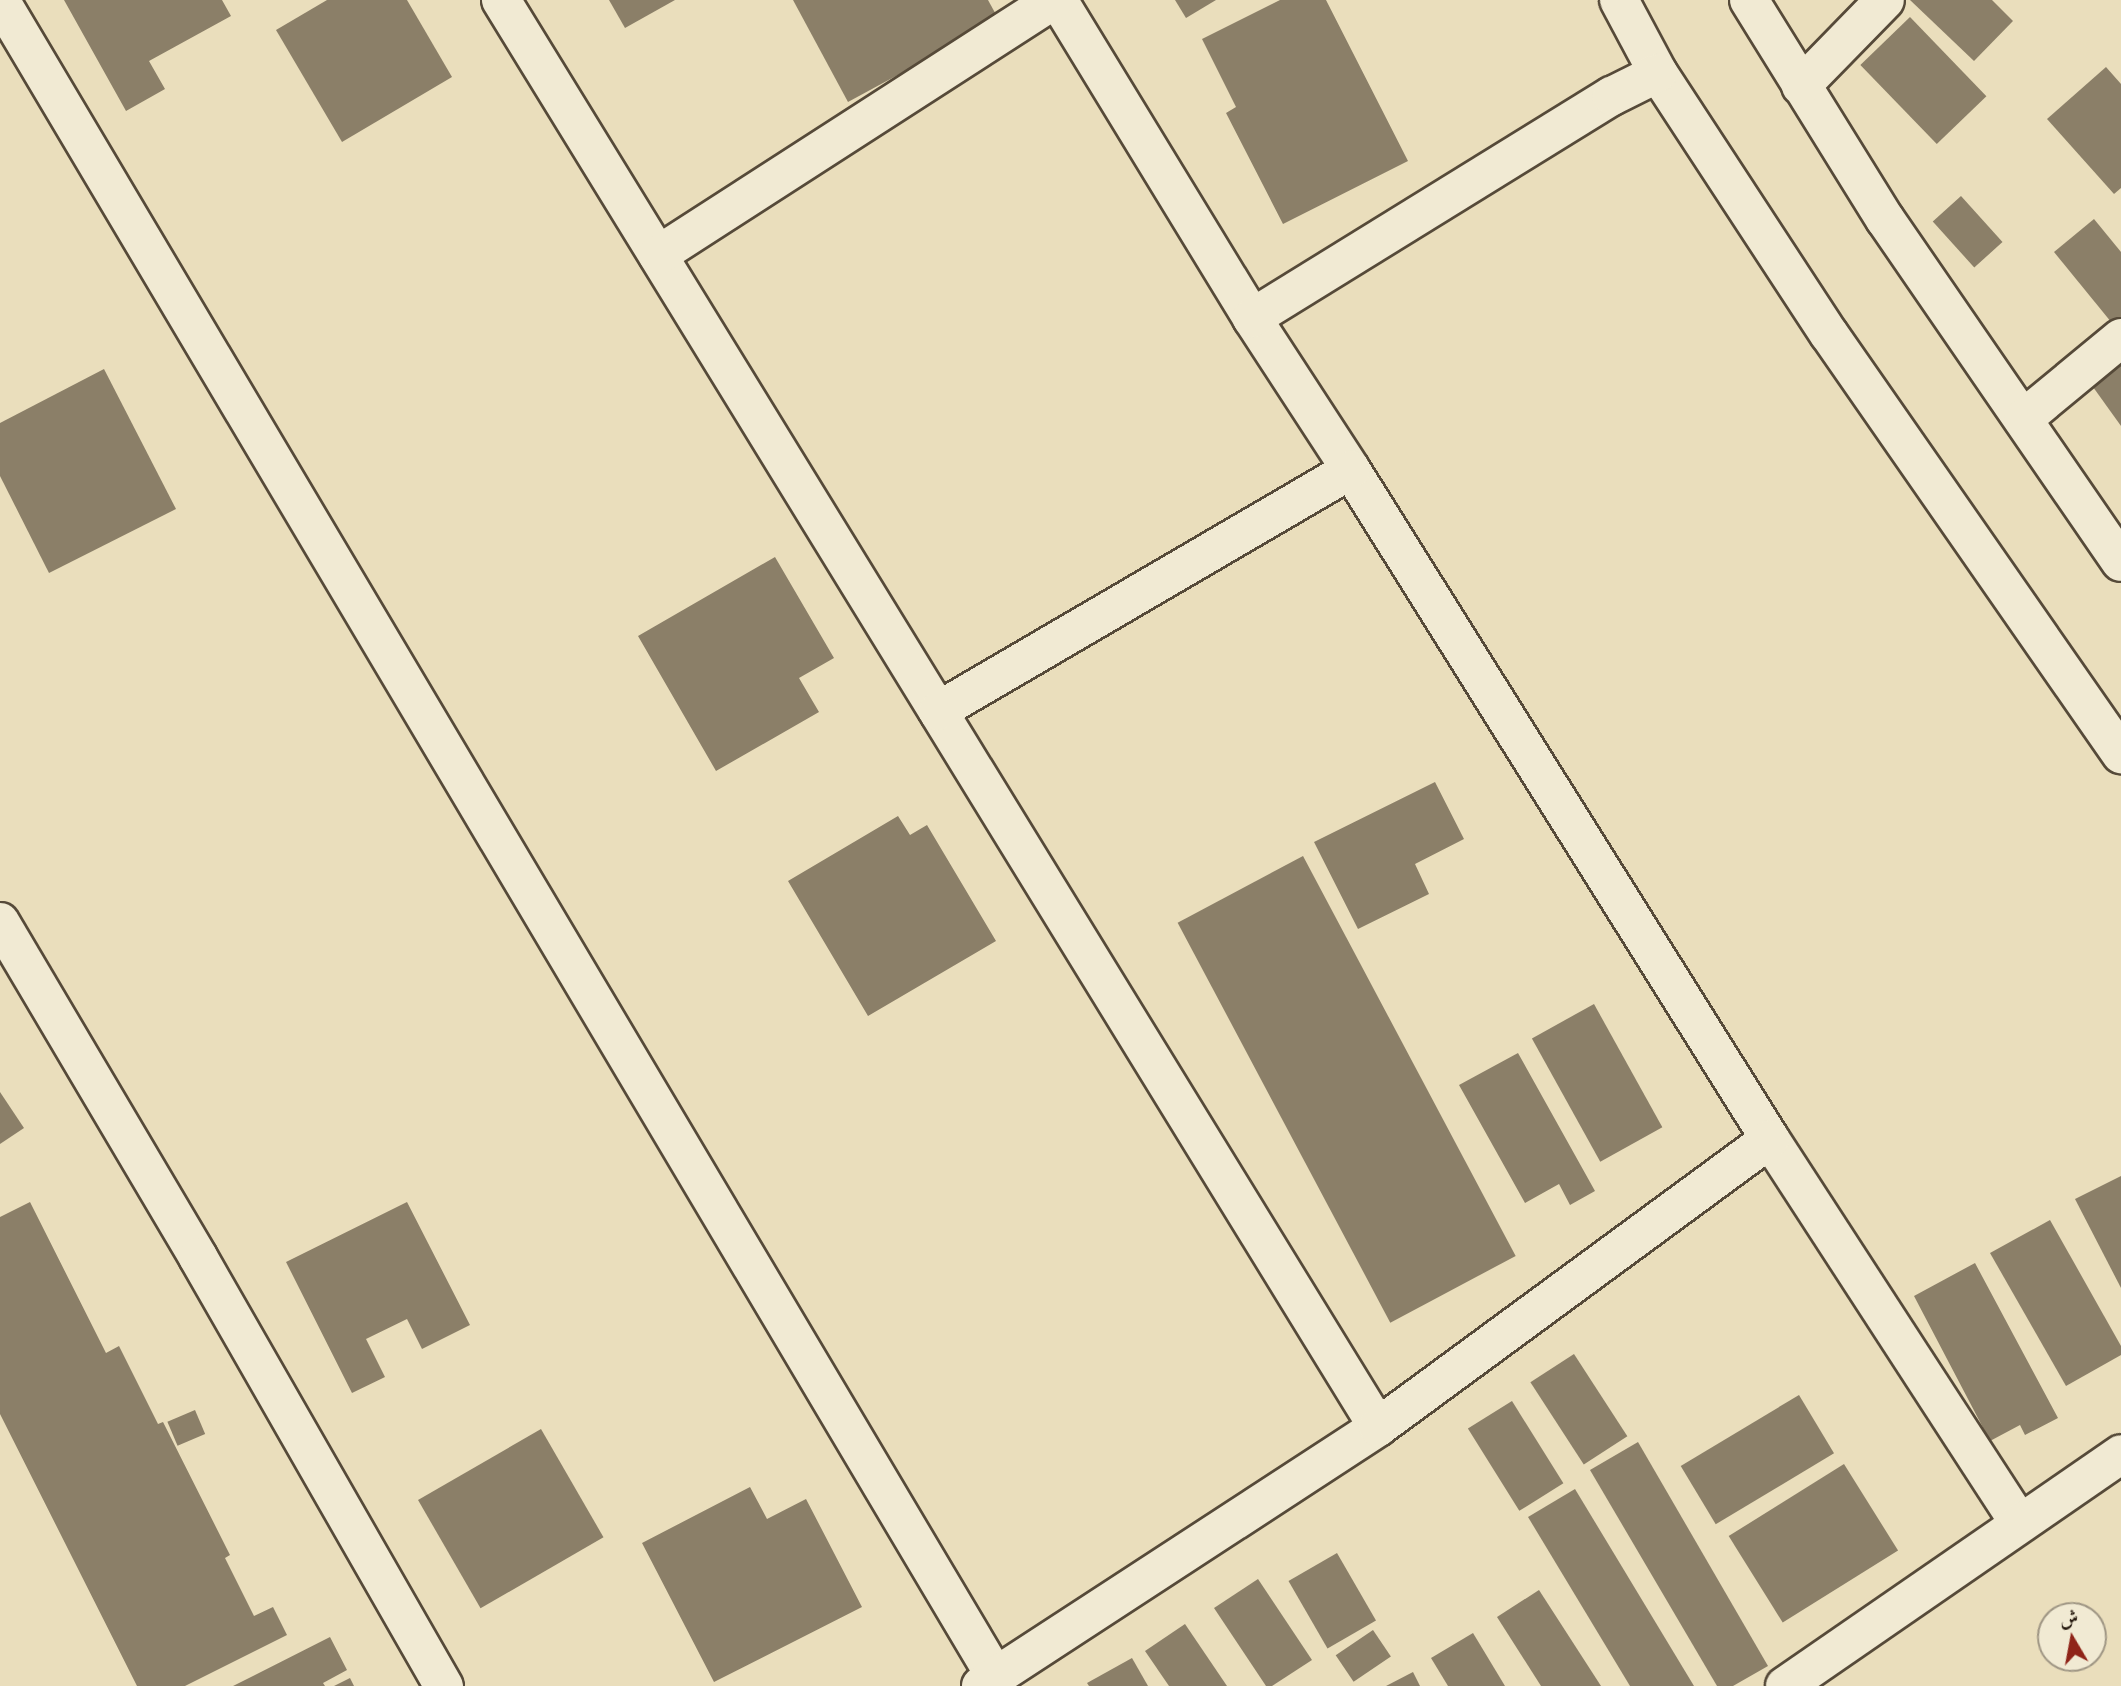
<!DOCTYPE html>
<meta charset="utf-8">
<style>
body{margin:0}
#map{position:relative;width:2121px;height:1686px;overflow:hidden;background:#eadebc;font-family:Alegreya,Amiri,serif}
div>[style]{position:absolute}
.building>*{inset:0;background:#8b7f68;transform-origin:0 0}
.roads{filter:drop-shadow(2px 0 #564a39) drop-shadow(-2px 0 #564a39) drop-shadow(0 2px #564a39) drop-shadow(0 -2px #564a39)}
.street>*{height:38px;margin:-19px;padding:0 19px;transform-origin:19px;border-radius:19px;background:#f1ead3}
span{translate:-50% -50%;white-space:nowrap;text-align:center;line-height:1.15;-webkit-text-stroke:5px #f1ead3;paint-order:stroke}
.north{position:absolute;left:2037px;top:1602px;width:70px;height:70px;box-sizing:border-box;background:#f1ead3;border:2px solid #9f9684;border-radius:50%;rotate:350deg;font-size:19px;font-weight:700;line-height:28px;text-align:center;color:#24180d}
.north::after{content:'';display:block;margin:auto;width:24px;height:32px;background:#8f2418;clip-path:polygon(50% 0,100% 100%,50% 72%,0 100%)}
</style>
<div id="map">
<div class="building">
<i style="clip-path:polygon(64px 0,222px 0,231px 16px,149px 61px,165px 89px,126px 111px)"></i>
<i style="clip-path:polygon(327px 0,407px 0,452px 77px,342px 142px,276px 30px)"></i>
<i style="clip-path:polygon(609px 0,675px 0,625px 28px)"></i>
<i style="clip-path:polygon(793px 0,988px 0,999px 20px,848px 102px)"></i>
<i style="clip-path:polygon(1175px 0,1216px 0,1186px 18px)"></i>
<i style="clip-path:polygon(1280px 0,1326px 0,1408px 161px,1283px 224px,1226px 113px,1236px 107px,1202px 39px)"></i>
<i style="clip-path:polygon(1910px 0,1992px 0,2013px 21px,1974px 61px)"></i>
<i style="left:1910px;top:17px;width:110px;height:69px;rotate:46deg"></i>
<i style="clip-path:polygon(2106px 67px,2121px 84px,2121px 188px,2114px 194px,2047px 119px)"></i>
<i style="left:1961px;top:196px;width:62px;height:38px;rotate:48deg"></i>
<i style="clip-path:polygon(2094px 219px,2121px 252px,2121px 324px,2116px 328px,2054px 252px)"></i>
<i style="clip-path:polygon(2121px 356px,2121px 426px,2088px 380px)"></i>
<i style="clip-path:polygon(104px 369px,176px 509px,49px 573px,0 476px,0 423px)"></i>
<i style="clip-path:polygon(775px 557px,834px 658px,799px 678px,819px 712px,716px 771px,638px 636px)"></i>
<i style="clip-path:polygon(1435px 782px,1464px 839px,1415px 864px,1429px 894px,1358px 929px,1314px 842px)"></i>
<i style="clip-path:polygon(898px 816px,910px 835px,927px 825px,996px 941px,868px 1016px,788px 881px)"></i>
<i style="left:1303px;top:856px;width:453px;height:142px;rotate:62deg"></i>
<i style="left:1594px;top:1004px;width:141px;height:71px;rotate:61deg"></i>
<i style="clip-path:polygon(1518px 1053px,1595px 1191px,1570px 1205px,1559px 1184px,1525px 1203px,1459px 1085px)"></i>
<i style="clip-path:polygon(0 1092px,24px 1128px,0 1144px)"></i>
<i style="clip-path:polygon(2121px 1176px,2121px 1288px,2075px 1199px)"></i>
<i style="clip-path:polygon(30px 1202px,106px 1353px,119px 1346px,158px 1424px,163px 1422px,230px 1555px,225px 1558px,254px 1616px,273px 1607px,287px 1635px,185px 1686px,137px 1686px,0 1414px,0 1217px)"></i>
<i style="clip-path:polygon(407px 1202px,470px 1325px,422px 1349px,407px 1319px,366px 1339px,385px 1377px,352px 1393px,286px 1262px)"></i>
<i style="clip-path:polygon(2050px 1220px,2121px 1346px,2121px 1355px,2066px 1386px,1990px 1253px)"></i>
<i style="clip-path:polygon(1975px 1263px,2058px 1418px,2025px 1435px,2020px 1425px,1990px 1441px,1914px 1296px)"></i>
<i style="left:1574px;top:1354px;width:98px;height:52px;rotate:57deg"></i>
<i style="left:1799px;top:1395px;width:68px;height:138px;rotate:59deg"></i>
<i style="left:1512px;top:1401px;width:97px;height:52px;rotate:58deg"></i>
<i style="left:195px;top:1410px;width:26px;height:30px;rotate:67deg"></i>
<i style="left:541px;top:1429px;width:125px;height:142px;rotate:60deg"></i>
<i style="clip-path:polygon(1638px 1442px,1768px 1666px,1733px 1686px,1717px 1686px,1590px 1470px)"></i>
<i style="left:1844px;top:1464px;width:102px;height:136px;rotate:58deg"></i>
<i style="clip-path:polygon(750px 1487px,767px 1519px,806px 1499px,862px 1607px,714px 1682px,642px 1543px)"></i>
<i style="clip-path:polygon(1575px 1489px,1694px 1686px,1630px 1686px,1528px 1517px)"></i>
<i style="left:1337px;top:1553px;width:78px;height:56px;rotate:60deg"></i>
<i style="clip-path:polygon(1258px 1579px,1312px 1660px,1272px 1686px,1266px 1686px,1214px 1608px)"></i>
<i style="clip-path:polygon(1539px 1590px,1601px 1686px,1541px 1686px,1497px 1617px)"></i>
<i style="clip-path:polygon(1185px 1624px,1227px 1686px,1169px 1686px,1145px 1651px)"></i>
<i style="left:1373px;top:1630px;width:32px;height:45px;rotate:56deg"></i>
<i style="clip-path:polygon(1473px 1633px,1505px 1686px,1448px 1686px,1431px 1658px)"></i>
<i style="clip-path:polygon(330px 1637px,347px 1670px,323px 1683px,325px 1686px,233px 1686px)"></i>
<i style="clip-path:polygon(1132px 1658px,1148px 1686px,1089px 1686px,1087px 1683px)"></i>
<i style="clip-path:polygon(1413px 1672px,1420px 1686px,1386px 1686px)"></i>
<i style="clip-path:polygon(350px 1678px,354px 1686px,334px 1686px)"></i>
</div>
<div class="roads">
<div class="street">
<i style="left:0;top:0;width:1949px;rotate:59.3deg"></i>
<i style="left:501px;top:0;width:1675px;rotate:58.43deg"></i>
<i style="left:1058px;top:0;width:373px;rotate:58.6deg"></i>
<i style="left:1252px;top:318px;width:181px;rotate:56.9deg"></i>
<i style="left:1351px;top:470px;width:789px;rotate:57.94deg"></i>
<i style="left:1770px;top:1139px;width:458px;rotate:57deg"></i>
<i style="left:1619px;top:0;width:83px;rotate:61.9deg"></i>
<i style="left:1658px;top:73px;width:312px;rotate:56.8deg"></i>
<i style="left:1829px;top:334px;width:512px;rotate:55.19deg"></i>
<i style="left:1749px;top:0;width:258px;rotate:58.2deg"></i>
<i style="left:1885px;top:219px;width:416px;rotate:55.5deg"></i>
<i style="left:1801px;top:86px;width:120px;rotate:-45.7deg"></i>
<i style="left:658px;top:255px;width:471px;rotate:-32.8deg"></i>
<i style="left:1252px;top:318px;width:423px;rotate:-31.7deg"></i>
<i style="left:1612px;top:96px;width:51px;rotate:-26.6deg"></i>
<i style="left:2023px;top:419px;width:127px;rotate:-39.6deg"></i>
<i style="left:938px;top:711px;width:478px;rotate:-30.3deg"></i>
<i style="left:0;top:922px;width:389px;rotate:59.4deg"></i>
<i style="left:198px;top:1257px;width:495px;rotate:60.2deg"></i>
<i style="left:981px;top:1686px;width:474px;rotate:-33.1deg"></i>
<i style="left:1378px;top:1427px;width:486px;rotate:-36.3deg"></i>
<i style="left:1785px;top:1686px;width:408px;rotate:-34.6deg"></i>
</div>
</div>
<div class="north">ش</div>
</div>
